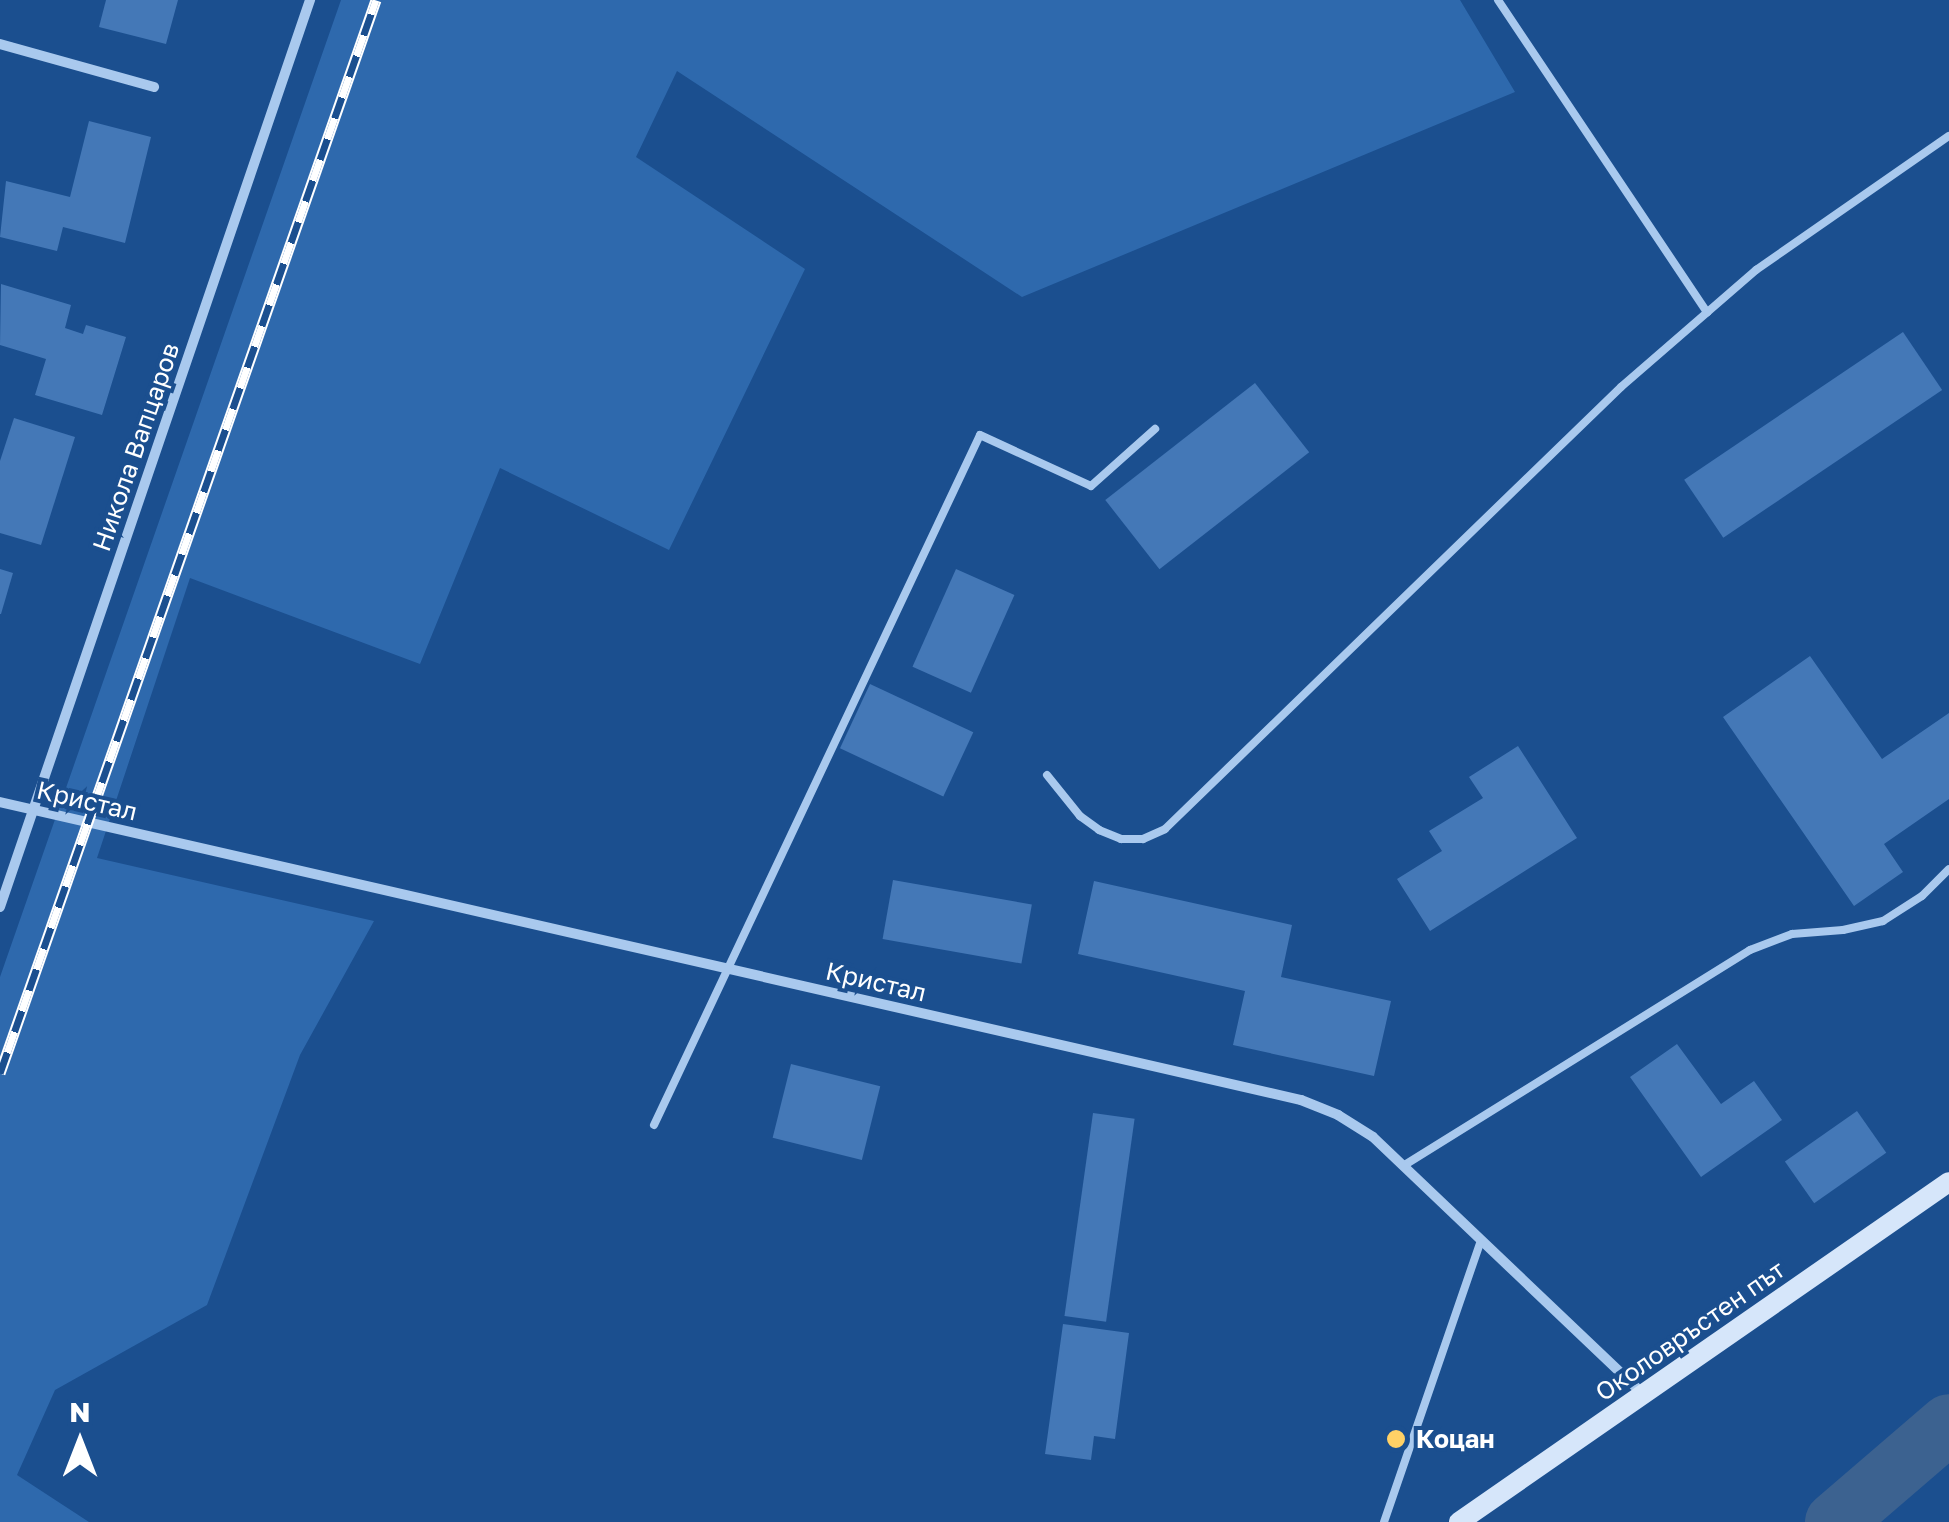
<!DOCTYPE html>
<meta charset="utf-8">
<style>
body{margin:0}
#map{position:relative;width:1949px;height:1522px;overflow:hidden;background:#1b4f8f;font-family:"Golos Text",sans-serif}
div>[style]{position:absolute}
.green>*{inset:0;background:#2e69ad}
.river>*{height:60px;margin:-30px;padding:0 30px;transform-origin:30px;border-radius:30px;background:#3c6290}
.building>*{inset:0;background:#4478b7;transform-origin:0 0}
.lane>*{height:8px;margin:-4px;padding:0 4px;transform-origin:4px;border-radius:4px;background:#a9c9ee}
.street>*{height:10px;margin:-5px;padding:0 5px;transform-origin:5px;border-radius:5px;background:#a9c9ee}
.secondary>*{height:20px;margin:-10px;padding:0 10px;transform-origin:10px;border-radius:10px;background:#d6e6fa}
.rail>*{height:11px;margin-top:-5.5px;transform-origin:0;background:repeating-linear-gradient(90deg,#1b4f8f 0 22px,#fff 0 44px);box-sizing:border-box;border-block:2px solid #fff}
.dots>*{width:28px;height:28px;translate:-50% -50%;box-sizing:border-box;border:5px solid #1b4f8f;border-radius:50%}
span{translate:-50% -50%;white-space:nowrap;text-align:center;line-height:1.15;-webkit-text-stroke:8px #1b4f8f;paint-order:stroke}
.street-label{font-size:25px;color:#fff}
.poi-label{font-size:25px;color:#fff;font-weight:700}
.left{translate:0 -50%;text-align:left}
.north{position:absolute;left:30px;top:1392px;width:100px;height:100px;-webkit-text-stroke:8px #1b4f8f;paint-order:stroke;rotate:0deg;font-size:28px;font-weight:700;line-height:40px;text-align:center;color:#fff}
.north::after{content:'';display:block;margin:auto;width:35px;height:45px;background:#fff;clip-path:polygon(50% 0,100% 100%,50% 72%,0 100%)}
</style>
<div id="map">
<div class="green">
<i style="clip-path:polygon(341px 0,1460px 0,1515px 92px,1022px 297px,677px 71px,636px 157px,805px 269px,669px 550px,500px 468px,420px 664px,190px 578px,97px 858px,374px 921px,300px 1055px,207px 1305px,55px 1390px,17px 1475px,89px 1522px,0 1522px,0 977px)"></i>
</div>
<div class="river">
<i style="left:1835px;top:1522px;width:150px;rotate:-40.7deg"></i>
</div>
<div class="building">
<i style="clip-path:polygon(106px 0,178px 0,166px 44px,99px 27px)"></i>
<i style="clip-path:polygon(89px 121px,151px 137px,125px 243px,63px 227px,57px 251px,0 237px,6px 181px,70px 197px)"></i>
<i style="clip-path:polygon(1px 284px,71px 305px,65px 328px,83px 334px,86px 325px,126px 337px,102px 415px,35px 395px,46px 359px,0 345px)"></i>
<i style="left:1903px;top:332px;width:70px;height:264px;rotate:56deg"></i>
<i style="left:1255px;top:383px;width:88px;height:190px;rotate:52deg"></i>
<i style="clip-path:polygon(14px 418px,75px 437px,41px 545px,0 533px,0 461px)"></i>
<i style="clip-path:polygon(0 569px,13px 573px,1px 614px,0 614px)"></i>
<i style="left:956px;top:569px;width:64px;height:107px;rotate:24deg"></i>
<i style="clip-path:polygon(1810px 656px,1882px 759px,1949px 713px,1949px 799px,1884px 844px,1903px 872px,1854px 906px,1723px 717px)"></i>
<i style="left:870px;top:684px;width:114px;height:71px;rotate:25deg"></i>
<i style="clip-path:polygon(1518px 746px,1577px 838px,1430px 931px,1397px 879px,1442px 851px,1429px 831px,1483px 798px,1469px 777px)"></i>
<i style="left:893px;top:880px;width:141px;height:60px;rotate:10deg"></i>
<i style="clip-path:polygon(1094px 881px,1292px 925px,1281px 977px,1391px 1001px,1374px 1076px,1233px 1045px,1245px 991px,1078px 954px)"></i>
<i style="clip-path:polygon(1677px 1044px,1721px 1104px,1754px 1081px,1782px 1120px,1701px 1177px,1630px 1077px)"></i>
<i style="left:791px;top:1064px;width:92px;height:76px;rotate:14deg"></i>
<i style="left:1857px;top:1111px;width:51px;height:88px;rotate:55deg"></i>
<i style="left:1093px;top:1113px;width:42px;height:205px;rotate:8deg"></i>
<i style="clip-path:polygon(1063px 1324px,1129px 1333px,1115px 1439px,1094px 1436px,1091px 1460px,1045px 1454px)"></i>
</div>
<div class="lane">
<i style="left:1498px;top:0;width:376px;rotate:56.2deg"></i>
<i style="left:1047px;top:775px;width:53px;rotate:51.2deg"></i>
<i style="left:1080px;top:816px;width:24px;rotate:36deg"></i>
<i style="left:1099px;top:830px;width:24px;rotate:22deg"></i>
<i style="left:1121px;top:839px;width:22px"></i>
<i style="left:1143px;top:839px;width:24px;rotate:-24deg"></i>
<i style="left:1165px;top:829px;width:635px;rotate:-44.11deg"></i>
<i style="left:1621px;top:387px;width:179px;rotate:-40.9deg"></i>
<i style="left:1756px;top:270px;width:235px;rotate:-34.8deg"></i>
<i style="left:654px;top:1125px;width:763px;rotate:-64.71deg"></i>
<i style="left:980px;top:435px;width:122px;rotate:24.7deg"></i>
<i style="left:1091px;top:486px;width:86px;rotate:-41.7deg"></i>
<i style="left:1403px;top:1166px;width:409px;rotate:-31.9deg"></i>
<i style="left:1750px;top:950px;width:45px;rotate:-20.9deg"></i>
<i style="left:1792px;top:934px;width:51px;rotate:-4.5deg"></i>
<i style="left:1843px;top:930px;width:41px;rotate:-12.7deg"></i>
<i style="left:1883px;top:921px;width:46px;rotate:-32.7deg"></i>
<i style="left:1922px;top:896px;width:38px;rotate:-45deg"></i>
<i style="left:1384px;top:1522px;width:297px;rotate:-71deg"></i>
</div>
<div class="street">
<i style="left:0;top:44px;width:160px;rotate:15.6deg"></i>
<i style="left:0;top:802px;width:1335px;rotate:12.9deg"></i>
<i style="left:1301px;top:1100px;width:40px;rotate:22deg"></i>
<i style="left:1338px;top:1115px;width:41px;rotate:32.2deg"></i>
<i style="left:1373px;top:1137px;width:373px;rotate:43.6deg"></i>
<i style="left:0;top:907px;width:959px;rotate:-71.13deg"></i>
</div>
<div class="secondary">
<i style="left:1459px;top:1522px;width:596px;rotate:-34.76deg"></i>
</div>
<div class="rail">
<i style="left:0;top:1073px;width:1137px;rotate:-70.69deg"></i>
</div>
<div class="dots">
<i style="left:1396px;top:1439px;background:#ffd166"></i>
</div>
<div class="street-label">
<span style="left:136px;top:447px;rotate:-71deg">Никола Вапцаров</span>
<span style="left:87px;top:801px;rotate:13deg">Кристал</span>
<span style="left:876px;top:982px;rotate:13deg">Кристал</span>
<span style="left:1690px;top:1331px;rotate:-35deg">Околовръстен път</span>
</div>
<div class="poi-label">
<span class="left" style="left:1416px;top:1439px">Коцан</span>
</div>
<div class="north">N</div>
</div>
